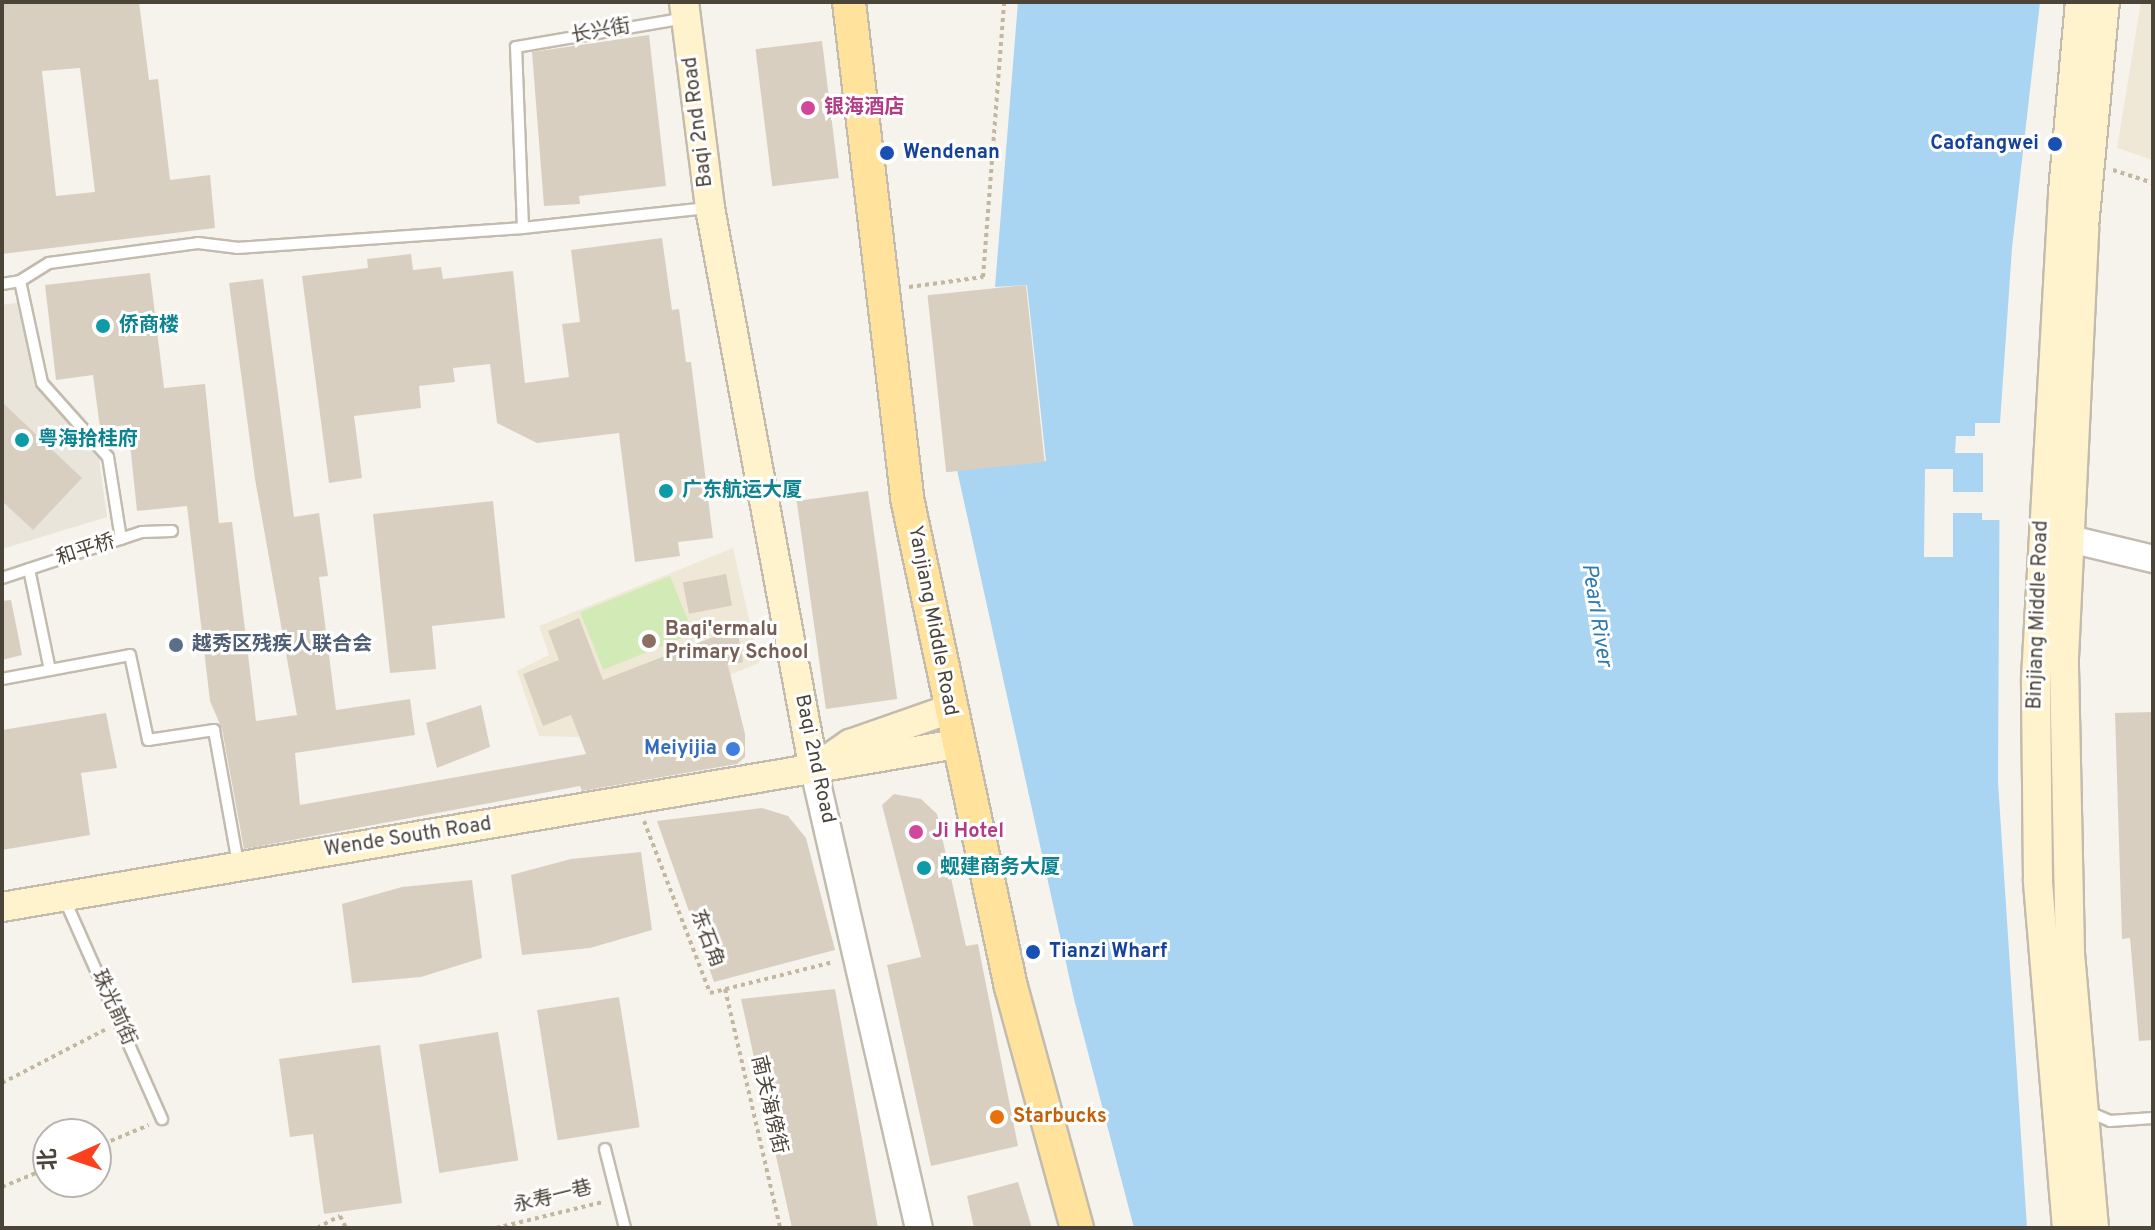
<!DOCTYPE html>
<meta charset="utf-8">
<style>
body{margin:0}
#map{position:relative;width:2155px;height:1230px;overflow:hidden;background:#f6f3ec;font-family:Overpass,"Noto Sans SC",sans-serif}
div>[style]{position:absolute}
.residential>*{inset:0;background:#eae5da}
.education>*{inset:0;background:#efe8d6}
.green>*{inset:0;background:#d2eab5;transform-origin:0 0}
.water>*{inset:0;background:#a9d4f2}
.pier>*{inset:0;background:#f6f3ec}
.building>*{inset:0;background:#d8cfc1;transform-origin:0 0}
.path>*{height:4px;margin-top:-2px;transform-origin:0;background:repeating-linear-gradient(90deg,#c4b79f 0 4px,transparent 0 8px)}
.roads{filter:drop-shadow(2px 0 #c2bbae) drop-shadow(-2px 0 #c2bbae) drop-shadow(0 2px #c2bbae) drop-shadow(0 -2px #c2bbae)}
.service>*{height:10px;margin:-5px;padding:0 5px;transform-origin:5px;border-radius:5px;background:#fff}
.tertiary>*{height:26px;margin:-13px;padding:0 13px;transform-origin:13px;border-radius:13px;background:#fff}
.secondary>*{height:28px;margin:-14px;padding:0 14px;transform-origin:14px;border-radius:14px;background:#fff3cd}
.primary>*{height:32px;margin:-16px;padding:0 16px;transform-origin:16px;border-radius:16px;background:#ffe39c}
.dots>*{width:22px;height:22px;translate:-50% -50%;box-sizing:border-box;border:4px solid #fff;border-radius:50%}
span{translate:-50% -50%;white-space:nowrap;text-align:center;line-height:1.15;-webkit-text-stroke:6px #fff;paint-order:stroke}
.street-label{font-size:20px;color:#4b4439}
.hotel-label{font-size:20px;color:#b23c85;font-weight:700}
.left{translate:0 -50%;text-align:left}
.transit-label{font-size:20px;color:#164399;font-weight:700}
.right{translate:-100% -50%;text-align:right}
.culture-label{font-size:20px;color:#0d838f;font-weight:700}
.education-label{font-size:20px;color:#785e54;font-weight:700}
.service-label{font-size:20px;color:#4e5e75;font-weight:700}
.shop-label{font-size:20px;color:#366cbe;font-weight:700}
.food-label{font-size:20px;color:#c56008;font-weight:700}
.water-label{font-size:22px;color:#2e7ab2;font-style:italic}
.frame{position:absolute;inset:0;border:4px solid #4b4439;pointer-events:none}
.north{position:absolute;left:32px;top:1118px;width:80px;height:80px;box-sizing:border-box;background:#fff;border:2px solid #b7b4b0;border-radius:50%;rotate:267deg;font-size:22px;font-weight:700;line-height:32px;text-align:center;color:#4b4439}
.north::after{content:'';display:block;margin:auto;width:28px;height:36px;background:#fc3f1d;clip-path:polygon(50% 0,100% 100%,50% 72%,0 100%)}
</style>
<div id="map">
<div class="residential">
<i style="clip-path:polygon(20px 302px,35px 387px,99px 459px,107px 517px,2px 549px,2px 305px)"></i>
</div>
<div class="education">
<i style="clip-path:polygon(2141px 2px,2153px 2px,2153px 160px,2117px 148px)"></i>
<i style="clip-path:polygon(733px 548px,759px 663px,577px 737px,539px 736px,517px 671px,549px 655px,539px 626px)"></i>
</div>
<div class="green">
<i style="left:670px;top:576px;width:62px;height:97px;rotate:68deg"></i>
</div>
<div class="water">
<i style="clip-path:polygon(1018px 2px,2040px 2px,2012px 248px,2000px 423px,1998px 782px,2027px 1228px,1134px 1228px,1074px 999px,957px 470px,1046px 461px,1027px 285px,995px 287px)"></i>
</div>
<div class="pier">
<i style="clip-path:polygon(1975px 423px,2000px 423px,2000px 520px,1982px 520px,1982px 513px,1953px 513px,1953px 557px,1924px 557px,1925px 469px,1953px 469px,1953px 492px,1983px 492px,1983px 453px,1955px 453px,1956px 436px,1975px 436px)"></i>
</div>
<div class="building">
<i style="clip-path:polygon(evenodd,2px 2px,139px 2px,149px 80px,158px 79px,170px 180px,210px 175px,215px 228px,2px 254px,2px 2px,80px 68px,95px 192px,56px 196px,42px 71px,80px 68px)"></i>
<i style="clip-path:polygon(649px 35px,666px 186px,579px 196px,580px 204px,544px 206px,532px 52px)"></i>
<i style="left:822px;top:41px;width:138px;height:67px;rotate:83deg"></i>
<i style="clip-path:polygon(662px 238px,672px 310px,679px 309px,686px 362px,691px 362px,713px 538px,678px 542px,680px 556px,635px 562px,619px 433px,537px 443px,497px 423px,490px 364px,453px 368px,455px 382px,419px 386px,421px 408px,354px 416px,362px 478px,329px 483px,302px 276px,368px 268px,367px 259px,411px 254px,413px 270px,441px 267px,443px 279px,513px 271px,525px 383px,569px 377px,562px 324px,580px 322px,571px 250px)"></i>
<i style="clip-path:polygon(150px 273px,164px 388px,205px 384px,219px 523px,232px 522px,256px 721px,297px 715px,255px 479px,229px 283px,263px 279px,294px 517px,319px 513px,328px 576px,319px 577px,336px 710px,410px 699px,415px 735px,295px 753px,300px 805px,586px 754px,571px 715px,543px 726px,523px 674px,559px 660px,548px 631px,579px 618px,603px 680px,737px 628px,743px 662px,728px 665px,745px 734px,745px 757px,737px 764px,582px 791px,580px 786px,244px 849px,222px 729px,210px 701px,187px 506px,137px 511px,128px 425px,100px 428px,93px 375px,56px 380px,45px 285px)"></i>
<i style="left:1026px;top:285px;width:178px;height:99px;rotate:84deg"></i>
<i style="clip-path:polygon(2px 402px,82px 478px,33px 530px,2px 501px)"></i>
<i style="left:868px;top:491px;width:210px;height:72px;rotate:82deg"></i>
<i style="clip-path:polygon(493px 501px,505px 618px,432px 626px,436px 669px,390px 673px,373px 514px)"></i>
<i style="left:726px;top:574px;width:32px;height:44px;rotate:79deg"></i>
<i style="clip-path:polygon(11px 600px,22px 655px,2px 660px,2px 601px)"></i>
<i style="clip-path:polygon(481px 705px,490px 747px,437px 768px,426px 723px)"></i>
<i style="clip-path:polygon(2153px 712px,2153px 1040px,2139px 1041px,2130px 938px,2122px 939px,2115px 713px)"></i>
<i style="clip-path:polygon(106px 713px,117px 768px,81px 773px,90px 835px,2px 850px,2px 730px)"></i>
<i style="clip-path:polygon(894px 794px,921px 799px,937px 814px,966px 946px,978px 944px,1018px 1146px,931px 1166px,887px 965px,921px 957px,882px 805px)"></i>
<i style="clip-path:polygon(762px 808px,788px 816px,806px 838px,835px 950px,714px 982px,657px 821px)"></i>
<i style="clip-path:polygon(641px 852px,652px 930px,590px 948px,522px 955px,511px 875px,571px 859px)"></i>
<i style="clip-path:polygon(472px 880px,482px 958px,421px 977px,352px 983px,342px 904px,402px 887px)"></i>
<i style="clip-path:polygon(835px 989px,878px 1228px,792px 1228px,741px 999px)"></i>
<i style="left:619px;top:997px;width:132px;height:83px;rotate:81deg"></i>
<i style="left:498px;top:1032px;width:130px;height:80px;rotate:81deg"></i>
<i style="clip-path:polygon(380px 1045px,402px 1203px,324px 1214px,313px 1134px,290px 1137px,279px 1059px)"></i>
<i style="clip-path:polygon(1018px 1182px,1032px 1228px,974px 1228px,967px 1196px)"></i>
</div>
<div class="path">
<i style="left:2113px;top:170px;width:42px;rotate:18deg"></i>
<i style="left:909px;top:287px;width:75px;rotate:-7.7deg"></i>
<i style="left:983px;top:277px;width:276px;rotate:-85.6deg"></i>
<i style="left:644px;top:821px;width:184px;rotate:69deg"></i>
<i style="left:710px;top:993px;width:127px;rotate:-14.1deg"></i>
<i style="left:725px;top:989px;width:245px;rotate:77deg"></i>
<i style="left:2px;top:1083px;width:117px;rotate:-27.4deg"></i>
<i style="left:96px;top:1147px;width:57px;rotate:-22.5deg"></i>
<i style="left:2px;top:1187px;width:50px;rotate:-22.4deg"></i>
<i style="left:317px;top:1228px;width:26px;rotate:-28deg"></i>
<i style="left:340px;top:1216px;width:13px;rotate:63deg"></i>
<i style="left:496px;top:1228px;width:110px;rotate:-13.7deg"></i>
</div>
<div class="roads">
<div class="service">
<i style="left:523px;top:228px;width:181px;rotate:-92.2deg"></i>
<i style="left:516px;top:47px;width:171px;rotate:-9.7deg"></i>
<i style="left:20px;top:281px;width:104px;rotate:77.8deg"></i>
<i style="left:42px;top:383px;width:99px;rotate:48.3deg"></i>
<i style="left:108px;top:457px;width:83px;rotate:81deg"></i>
<i style="left:2px;top:284px;width:18px;rotate:-9deg"></i>
<i style="left:20px;top:281px;width:34px;rotate:-32deg"></i>
<i style="left:49px;top:263px;width:150px;rotate:-7.6deg"></i>
<i style="left:198px;top:243px;width:39px;rotate:7deg"></i>
<i style="left:237px;top:248px;width:287px;rotate:-4deg"></i>
<i style="left:523px;top:228px;width:185px;rotate:-6.2deg"></i>
<i style="left:29px;top:569px;width:103px;rotate:78.3deg"></i>
<i style="left:2px;top:578px;width:147px;rotate:-18.2deg"></i>
<i style="left:142px;top:532px;width:30px;rotate:-2deg"></i>
<i style="left:2px;top:679px;width:130px;rotate:-10.6deg"></i>
<i style="left:130px;top:655px;width:87px;rotate:78deg"></i>
<i style="left:148px;top:740px;width:67px;rotate:-8.6deg"></i>
<i style="left:214px;top:730px;width:135px;rotate:79.8deg"></i>
<i style="left:64px;top:898px;width:242px;rotate:66.1deg"></i>
<i style="left:2089px;top:1112px;width:23px;rotate:23deg"></i>
<i style="left:2110px;top:1121px;width:43px;rotate:-4deg"></i>
<i style="left:605px;top:1149px;width:81px;rotate:75.8deg"></i>
</div>
<div class="tertiary">
<i style="left:2049px;top:534px;width:107px;rotate:13.5deg"></i>
<i style="left:814px;top:770px;width:470px;rotate:77.1deg"></i>
</div>
<div class="secondary">
<i style="left:684px;top:2px;width:208px;rotate:82.8deg"></i>
<i style="left:710px;top:208px;width:572px;rotate:79.52deg"></i>
<i style="left:824px;top:762px;width:32px;rotate:-35deg"></i>
<i style="left:850px;top:744px;width:106px;rotate:-19.3deg"></i>
<i style="left:2px;top:907px;width:969px;rotate:-9.69deg"></i>
<i style="left:2067px;top:1228px;width:349px;rotate:-94.8deg"></i>
<i style="left:2038px;top:880px;width:202px;rotate:-90.6deg"></i>
<i style="left:2036px;top:678px;width:487px;rotate:-86.8deg"></i>
<i style="left:2063px;top:192px;width:191px;rotate:-84.9deg"></i>
<i style="left:2094px;top:1228px;width:276px;rotate:-95deg"></i>
<i style="left:2070px;top:953px;width:295px;rotate:-91.2deg"></i>
<i style="left:2064px;top:658px;width:431px;rotate:-87.3deg"></i>
<i style="left:2084px;top:227px;width:226px;rotate:-84.7deg"></i>
</div>
<div class="primary">
<i style="left:849px;top:2px;width:499px;rotate:83.3deg"></i>
<i style="left:907px;top:498px;width:500px;rotate:78deg"></i>
<i style="left:1011px;top:987px;width:250px;rotate:74.7deg"></i>
</div>
</div>
<div class="dots">
<i style="left:808px;top:108px;background:#d1479c"></i>
<i style="left:2055px;top:144px;background:#1a4fb4"></i>
<i style="left:887px;top:153px;background:#1a4fb4"></i>
<i style="left:103px;top:326px;background:#0f9aa8"></i>
<i style="left:22px;top:440px;background:#0f9aa8"></i>
<i style="left:666px;top:491px;background:#0f9aa8"></i>
<i style="left:649px;top:641px;background:#8d6e63"></i>
<i style="left:176px;top:645px;background:#5c6f8a"></i>
<i style="left:733px;top:749px;background:#3f7fe0"></i>
<i style="left:916px;top:832px;background:#d1479c"></i>
<i style="left:924px;top:868px;background:#0f9aa8"></i>
<i style="left:1033px;top:952px;background:#1a4fb4"></i>
<i style="left:997px;top:1117px;background:#e8710a"></i>
</div>
<div class="street-label">
<span style="left:601px;top:32px;rotate:-10deg">长兴街</span>
<span style="left:699px;top:122px;rotate:-97deg">Baqi 2nd Road</span>
<span style="left:86px;top:551px;rotate:-18deg">和平桥</span>
<span style="left:2039px;top:615px;rotate:-88deg">Binjiang Middle Road</span>
<span style="left:932px;top:621px;rotate:79deg">Yanjiang Middle Road</span>
<span style="left:814px;top:759px;rotate:78deg">Baqi 2nd Road</span>
<span style="left:408px;top:838px;rotate:-9deg">Wende South Road</span>
<span style="left:706px;top:939px;rotate:69deg">东石角</span>
<span style="left:113px;top:1008px;rotate:66deg">珠光前街</span>
<span style="left:768px;top:1105px;rotate:77deg">南关海傍街</span>
<span style="left:553px;top:1198px;rotate:-14deg">永寿一巷</span>
</div>
<div class="hotel-label">
<span class="left" style="left:824px;top:108px">银海酒店</span>
<span class="left" style="left:932px;top:832px">Ji Hotel</span>
</div>
<div class="transit-label">
<span class="right" style="left:2039px;top:144px">Caofangwei</span>
<span class="left" style="left:903px;top:153px">Wendenan</span>
<span class="left" style="left:1049px;top:952px">Tianzi Wharf</span>
</div>
<div class="culture-label">
<span class="left" style="left:119px;top:326px">侨商楼</span>
<span class="left" style="left:38px;top:440px">粤海拾桂府</span>
<span class="left" style="left:682px;top:491px">广东航运大厦</span>
<span class="left" style="left:940px;top:868px">蚬建商务大厦</span>
</div>
<div class="education-label">
<span class="left" style="left:665px;top:642px">Baqi'ermalu<br>Primary School</span>
</div>
<div class="service-label">
<span class="left" style="left:192px;top:645px">越秀区残疾人联合会</span>
</div>
<div class="shop-label">
<span class="right" style="left:717px;top:749px">Meiyijia</span>
</div>
<div class="food-label">
<span class="left" style="left:1013px;top:1117px">Starbucks</span>
</div>
<div class="water-label">
<span style="left:1596px;top:615px;rotate:81deg">Pearl River</span>
</div>
<div class="frame"></div>
<div class="north">北</div>
</div>
